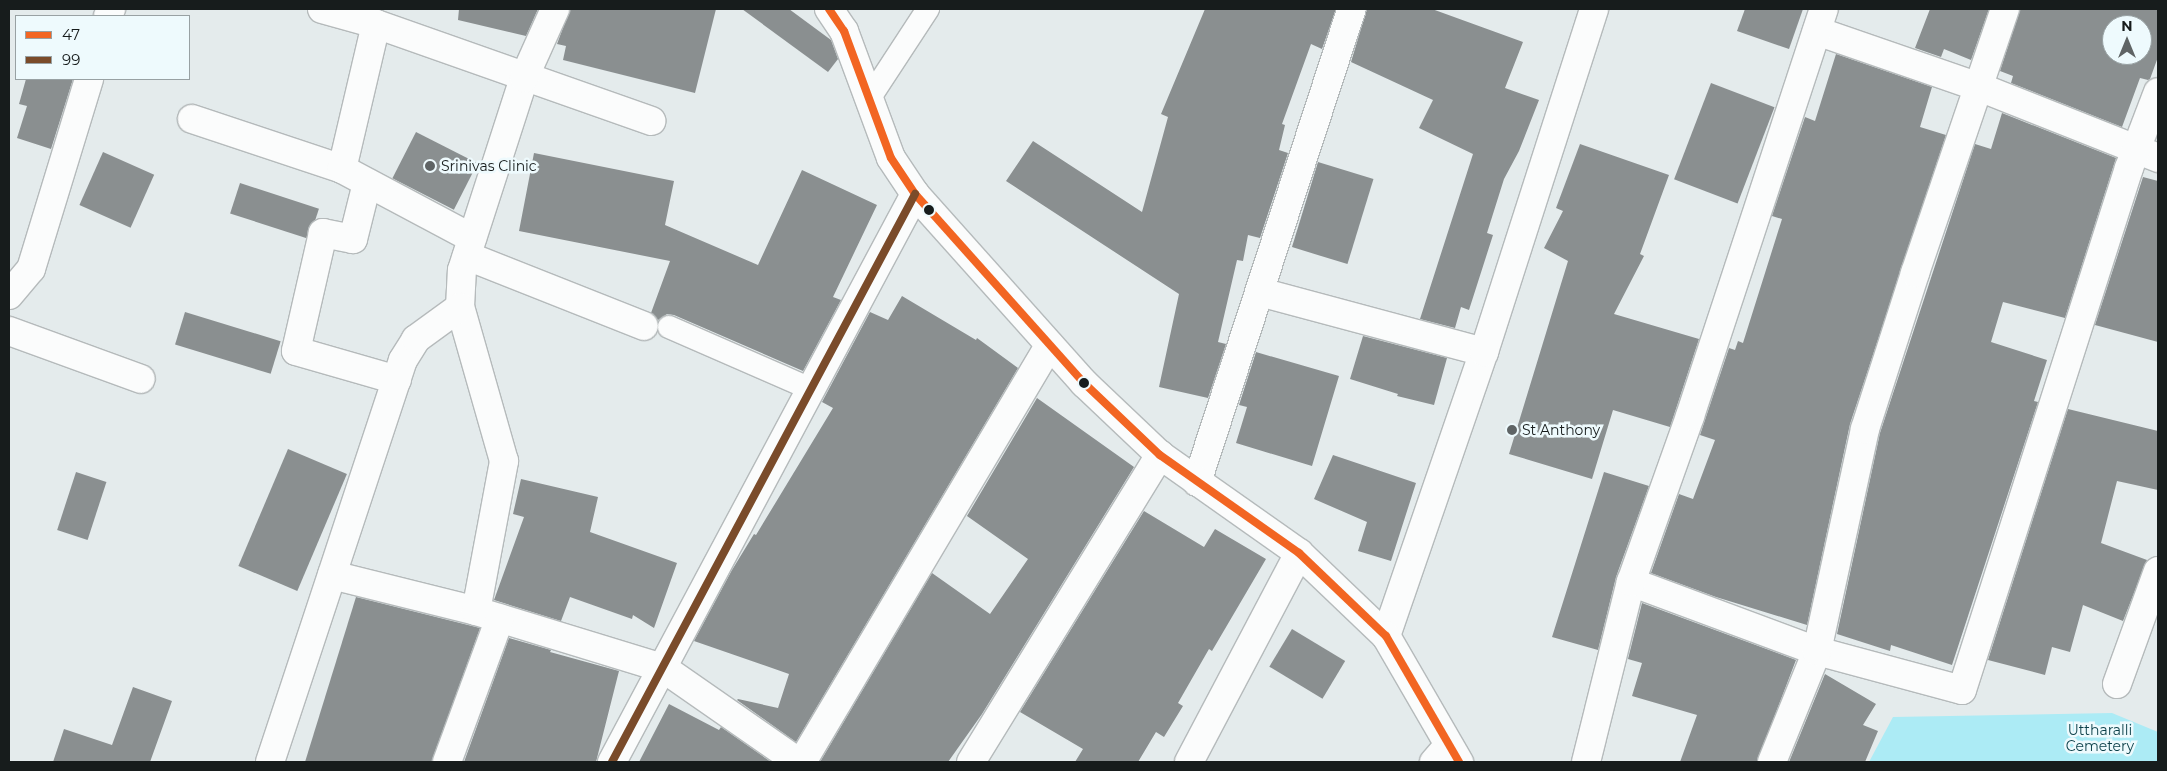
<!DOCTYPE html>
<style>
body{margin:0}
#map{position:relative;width:2167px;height:771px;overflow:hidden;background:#e4ebec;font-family:Montserrat,sans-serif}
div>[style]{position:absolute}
.green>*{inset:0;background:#acebf5}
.building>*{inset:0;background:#8a8f90;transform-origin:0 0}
.roads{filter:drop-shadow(1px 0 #b5babb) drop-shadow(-1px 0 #b5babb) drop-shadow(0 1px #b5babb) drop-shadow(0 -1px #b5babb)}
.service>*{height:22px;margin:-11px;padding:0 11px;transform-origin:11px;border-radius:11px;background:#fbfcfc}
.minor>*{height:28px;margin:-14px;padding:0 14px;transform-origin:14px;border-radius:14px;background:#fbfcfc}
.secondary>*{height:28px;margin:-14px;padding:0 14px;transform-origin:14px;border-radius:14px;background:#fbfcfc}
.bus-1>*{height:8px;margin:-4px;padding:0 4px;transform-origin:4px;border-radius:4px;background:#f26522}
.bus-2>*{height:8px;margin:-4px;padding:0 4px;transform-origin:4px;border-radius:4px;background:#7a4b2a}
.dots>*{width:14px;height:14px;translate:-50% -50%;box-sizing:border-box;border:2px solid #eefafd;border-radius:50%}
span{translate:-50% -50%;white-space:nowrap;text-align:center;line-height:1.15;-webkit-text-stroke:5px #eefafd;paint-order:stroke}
.poi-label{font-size:14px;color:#171c1c}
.left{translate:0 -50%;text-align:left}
.park-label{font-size:14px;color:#0a3f48}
.frame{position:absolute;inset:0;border:10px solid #171c1c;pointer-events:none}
.legend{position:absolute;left:15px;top:15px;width:175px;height:65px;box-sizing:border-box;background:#eefafd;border:1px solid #98a1a3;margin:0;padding:6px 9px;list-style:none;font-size:15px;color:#171c1c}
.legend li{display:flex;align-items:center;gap:10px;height:25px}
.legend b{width:25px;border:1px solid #98a1a3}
.north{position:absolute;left:2102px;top:15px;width:50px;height:50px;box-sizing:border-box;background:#eefafd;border:1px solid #98a1a3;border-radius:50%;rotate:0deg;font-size:14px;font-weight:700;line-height:20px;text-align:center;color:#171c1c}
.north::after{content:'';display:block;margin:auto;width:18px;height:22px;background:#5f6465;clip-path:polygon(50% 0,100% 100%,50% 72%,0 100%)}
</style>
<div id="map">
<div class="green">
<i style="clip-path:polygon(2112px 713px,2158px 732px,2158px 762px,1869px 762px,1893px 717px)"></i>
</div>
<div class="building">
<i style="clip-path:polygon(459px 9px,538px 9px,526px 36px,458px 20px)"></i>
<i style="clip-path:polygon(570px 9px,716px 9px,695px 93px,563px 60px,566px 46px,557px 44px)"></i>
<i style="clip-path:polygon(742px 9px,789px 9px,831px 40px,838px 59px,828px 72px)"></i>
<i style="clip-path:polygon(1205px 9px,1336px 9px,1322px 49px,1311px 44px,1282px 124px,1285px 125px,1279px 150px,1288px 153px,1260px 238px,1248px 235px,1243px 261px,1237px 260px,1218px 342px,1226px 344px,1208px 398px,1159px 387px,1179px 294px,1006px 181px,1033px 141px,1142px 212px,1168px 117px,1161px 114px)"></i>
<i style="clip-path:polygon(1367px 9px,1432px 9px,1523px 42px,1505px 88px,1539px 100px,1519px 151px,1504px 179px,1487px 233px,1493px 235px,1469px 310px,1461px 307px,1455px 328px,1420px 319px,1473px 154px,1419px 128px,1433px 100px,1351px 62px)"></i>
<i style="clip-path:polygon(1745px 9px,1803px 9px,1789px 49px,1737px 31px)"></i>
<i style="clip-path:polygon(1930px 9px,1989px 9px,1971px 60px,1944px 49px,1941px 57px,1915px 48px)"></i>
<i style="clip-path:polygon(evenodd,2020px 9px,2158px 9px,2158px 57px,2150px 79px,2148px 80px,2140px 78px,2122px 127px,2011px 83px,2013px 76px,2000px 71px,2020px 9px,2112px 25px,2142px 25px,2142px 55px,2112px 55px,2112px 25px)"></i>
<i style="clip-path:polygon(1836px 54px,1932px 87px,1920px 127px,1946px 135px,1850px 424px,1807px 625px,1716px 597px,1651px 573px,1679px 494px,1693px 499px,1715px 440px,1700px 435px,1729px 348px,1735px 350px,1738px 341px,1743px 343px,1782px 219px,1772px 216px,1805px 117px,1815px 121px)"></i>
<i style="clip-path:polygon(26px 79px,73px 79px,51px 149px,17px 138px,27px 106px,19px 104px)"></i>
<i style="left:1711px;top:83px;width:68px;height:103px;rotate:21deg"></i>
<i style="clip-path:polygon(2002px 113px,2116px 158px,2065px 318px,2003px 302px,1991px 342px,2047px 360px,2034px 401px,2038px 402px,1952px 665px,1891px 645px,1890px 651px,1837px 634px,1880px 433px,1975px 144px,1991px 149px)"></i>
<i style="left:416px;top:132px;width:69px;height:52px;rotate:27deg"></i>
<i style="clip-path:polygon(1580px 144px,1669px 175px,1640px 254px,1644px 256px,1614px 314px,1699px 339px,1670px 427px,1613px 410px,1592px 479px,1509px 454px,1568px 261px,1544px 248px,1563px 211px,1556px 208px)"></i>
<i style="left:103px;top:152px;width:56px;height:58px;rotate:24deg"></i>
<i style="clip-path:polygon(534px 153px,674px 181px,665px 225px,758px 265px,802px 170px,877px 205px,833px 297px,841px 300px,803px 371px,674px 315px,667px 314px,658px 320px,651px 313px,670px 261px,519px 231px)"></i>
<i style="left:1318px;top:162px;width:58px;height:89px;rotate:17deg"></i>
<i style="clip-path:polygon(2143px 177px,2158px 181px,2158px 342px,2095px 325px)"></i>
<i style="left:240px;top:183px;width:83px;height:32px;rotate:18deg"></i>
<i style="clip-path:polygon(902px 296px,976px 340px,977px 338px,1018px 368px,796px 742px,737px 700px,738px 699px,778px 708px,789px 674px,694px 641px,732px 570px,754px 534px,756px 535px,833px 408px,822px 402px,870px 312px,888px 320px)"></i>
<i style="left:185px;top:312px;width:100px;height:34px;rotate:17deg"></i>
<i style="clip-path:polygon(1363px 336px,1447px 358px,1434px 405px,1397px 396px,1398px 394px,1350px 379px)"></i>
<i style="clip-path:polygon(1256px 352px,1339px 376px,1312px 466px,1236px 443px,1247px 407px,1239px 405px)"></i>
<i style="clip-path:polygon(1037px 398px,1134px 467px,982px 714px,948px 762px,820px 762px,932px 573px,990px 614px,1028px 559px,967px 516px)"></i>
<i style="clip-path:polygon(2068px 409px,2158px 431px,2158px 490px,2117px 481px,2101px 543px,2147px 560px,2123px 621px,2083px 605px,2070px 652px,2052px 647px,2045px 675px,1988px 660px)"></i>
<i style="left:288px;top:449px;width:64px;height:127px;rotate:23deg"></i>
<i style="clip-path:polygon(1333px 455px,1416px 483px,1391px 561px,1358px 551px,1367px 522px,1314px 499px)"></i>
<i style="left:76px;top:472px;width:32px;height:61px;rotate:18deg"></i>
<i style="clip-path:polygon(1604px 472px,1649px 486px,1616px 577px,1598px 650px,1552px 637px)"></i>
<i style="clip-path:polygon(521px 479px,598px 497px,590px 532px,677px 563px,654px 628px,633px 615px,632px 619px,570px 597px,561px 621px,494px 600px,524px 517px,513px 514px)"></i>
<i style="clip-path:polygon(1144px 511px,1204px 547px,1215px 529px,1266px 559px,1212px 651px,1209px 649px,1178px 703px,1183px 706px,1164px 737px,1156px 732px,1138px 762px,1075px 762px,1083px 749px,1020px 712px)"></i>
<i style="clip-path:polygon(356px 597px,480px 628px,432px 762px,305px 762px)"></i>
<i style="clip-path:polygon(1642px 603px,1796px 660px,1757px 762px,1680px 762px,1697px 715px,1632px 696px,1642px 663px,1628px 659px)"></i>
<i style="left:1292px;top:629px;width:62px;height:44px;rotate:31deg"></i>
<i style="clip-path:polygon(509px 638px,551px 650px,550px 652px,619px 671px,596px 762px,464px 762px)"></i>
<i style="clip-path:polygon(1825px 674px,1876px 704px,1863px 725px,1878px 731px,1865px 762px,1789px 762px)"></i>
<i style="clip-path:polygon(133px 687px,172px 701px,150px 762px,53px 762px,64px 729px,112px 745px)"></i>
<i style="clip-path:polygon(669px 704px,719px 730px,721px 727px,771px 762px,639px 762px)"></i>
</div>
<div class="roads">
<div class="service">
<i style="left:869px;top:99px;width:108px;rotate:-56.8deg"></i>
<i style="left:669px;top:327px;width:155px;rotate:23.6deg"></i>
</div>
<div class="minor">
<i style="left:322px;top:9px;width:56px;rotate:15.5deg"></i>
<i style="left:376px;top:24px;width:292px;rotate:19.4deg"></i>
<i style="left:108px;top:16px;width:8px;rotate:-67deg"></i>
<i style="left:1817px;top:31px;width:171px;rotate:19.1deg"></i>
<i style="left:1979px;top:87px;width:193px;rotate:21.6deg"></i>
<i style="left:192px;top:119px;width:158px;rotate:18.4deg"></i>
<i style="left:342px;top:169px;width:147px;rotate:28deg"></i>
<i style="left:342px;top:169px;width:149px;rotate:-76.8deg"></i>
<i style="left:367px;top:183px;width:58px;rotate:104deg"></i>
<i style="left:353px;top:239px;width:31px;rotate:-169deg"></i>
<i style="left:323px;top:233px;width:121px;rotate:102.9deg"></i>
<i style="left:296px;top:351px;width:105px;rotate:16deg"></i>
<i style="left:467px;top:256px;width:190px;rotate:21.6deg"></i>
<i style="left:1260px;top:292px;width:232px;rotate:15deg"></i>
<i style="left:9px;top:295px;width:34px;rotate:-50deg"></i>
<i style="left:31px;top:269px;width:199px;rotate:-73deg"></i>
<i style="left:9px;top:331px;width:140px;rotate:20deg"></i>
<i style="left:1197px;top:482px;width:498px;rotate:-71.9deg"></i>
<i style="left:332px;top:575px;width:148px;rotate:14deg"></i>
<i style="left:476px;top:611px;width:195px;rotate:17deg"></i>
<i style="left:663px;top:668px;width:165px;rotate:34.8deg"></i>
<i style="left:1631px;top:582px;width:198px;rotate:20.4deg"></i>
<i style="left:1817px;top:651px;width:150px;rotate:15.1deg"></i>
<i style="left:1962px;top:690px;width:548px;rotate:-72.26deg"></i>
<i style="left:2129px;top:168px;width:81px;rotate:-69.1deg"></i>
<i style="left:476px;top:611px;width:153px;rotate:-79.4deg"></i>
<i style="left:504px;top:461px;width:160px;rotate:-105.9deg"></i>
<i style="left:460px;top:307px;width:37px;rotate:-87deg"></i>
<i style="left:462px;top:270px;width:202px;rotate:-72.1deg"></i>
<i style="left:524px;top:78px;width:76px;rotate:-65.8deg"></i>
<i style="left:1386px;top:636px;width:300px;rotate:-71deg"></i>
<i style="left:1484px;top:352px;width:360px;rotate:-72.2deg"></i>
<i style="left:2117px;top:684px;width:120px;rotate:-70.1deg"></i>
<i style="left:270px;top:762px;width:423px;rotate:-71.7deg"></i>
<i style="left:403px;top:360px;width:25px;rotate:-58deg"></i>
<i style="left:416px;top:339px;width:54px;rotate:-36deg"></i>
<i style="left:447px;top:762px;width:153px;rotate:-69.8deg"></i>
<i style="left:612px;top:762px;width:644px;rotate:-61.92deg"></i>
<i style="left:802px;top:762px;width:485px;rotate:-59.3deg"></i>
<i style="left:971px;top:762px;width:361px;rotate:-58.4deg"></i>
<i style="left:1189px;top:762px;width:236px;rotate:-62.2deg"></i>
<i style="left:1434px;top:762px;width:21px;rotate:-49deg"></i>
<i style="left:1586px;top:762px;width:186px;rotate:-76deg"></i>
<i style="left:1631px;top:582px;width:176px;rotate:-70.4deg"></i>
<i style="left:1690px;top:416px;width:428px;rotate:-71.8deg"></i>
<i style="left:1772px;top:762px;width:120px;rotate:-67.9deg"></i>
<i style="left:1817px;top:651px;width:227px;rotate:-77.8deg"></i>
<i style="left:1865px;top:429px;width:164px;rotate:-72.2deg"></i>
<i style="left:1915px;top:273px;width:279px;rotate:-71.2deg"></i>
</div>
<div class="secondary">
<i style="left:829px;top:9px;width:27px;rotate:56deg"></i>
<i style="left:844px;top:31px;width:135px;rotate:69.7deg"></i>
<i style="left:891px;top:158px;width:43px;rotate:56.3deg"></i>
<i style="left:915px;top:194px;width:254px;rotate:48.2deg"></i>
<i style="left:1084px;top:383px;width:105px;rotate:43.5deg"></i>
<i style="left:1160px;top:455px;width:170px;rotate:35.2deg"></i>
<i style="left:1299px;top:553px;width:120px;rotate:43.7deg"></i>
<i style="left:1386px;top:636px;width:146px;rotate:59.9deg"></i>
</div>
</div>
<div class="bus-1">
<i style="left:829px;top:9px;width:27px;rotate:56deg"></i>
<i style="left:844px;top:31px;width:135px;rotate:69.7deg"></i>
<i style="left:891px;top:158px;width:43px;rotate:56.3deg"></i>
<i style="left:915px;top:194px;width:254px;rotate:48.2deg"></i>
<i style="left:1084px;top:383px;width:105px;rotate:43.5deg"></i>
<i style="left:1160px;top:455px;width:170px;rotate:35.2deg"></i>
<i style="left:1299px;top:553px;width:120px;rotate:43.7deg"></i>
<i style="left:1386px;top:636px;width:146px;rotate:59.9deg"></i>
</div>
<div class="bus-2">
<i style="left:612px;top:762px;width:644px;rotate:-61.92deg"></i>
</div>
<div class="dots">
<i style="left:430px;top:166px;background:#5f6465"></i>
<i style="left:929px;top:210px;background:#171c1c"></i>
<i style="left:1084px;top:383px;background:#171c1c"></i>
<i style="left:1512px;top:430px;background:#5f6465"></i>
</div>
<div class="poi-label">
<span class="left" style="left:441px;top:166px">Srinivas Clinic</span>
<span class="left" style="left:1522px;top:430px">St Anthony</span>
</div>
<div class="park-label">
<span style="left:2100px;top:738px">Uttharalli<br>Cemetery</span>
</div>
<div class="frame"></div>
<ul class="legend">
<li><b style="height:6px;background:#f26522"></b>47</li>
<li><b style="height:6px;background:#7a4b2a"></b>99</li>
</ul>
<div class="north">N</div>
</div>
